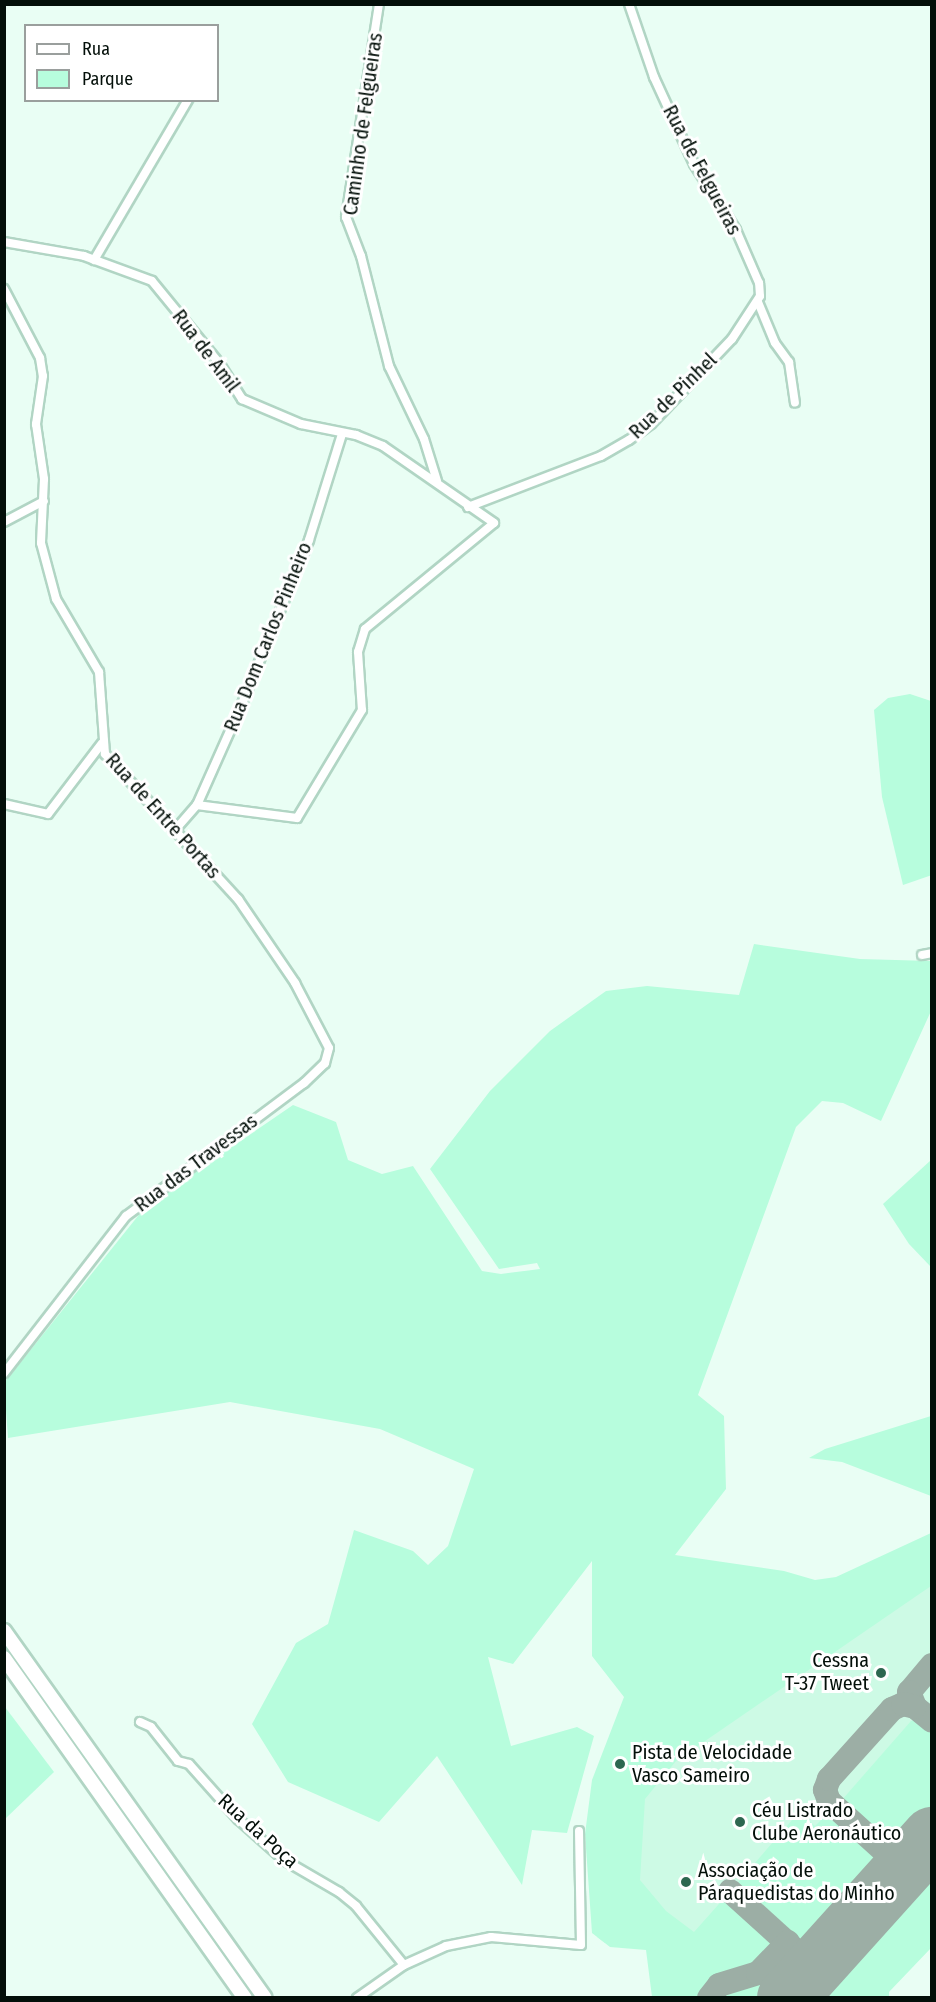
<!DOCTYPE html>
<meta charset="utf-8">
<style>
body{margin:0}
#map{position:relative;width:936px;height:2002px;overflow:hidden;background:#e9fef4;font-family:"Fira Sans Condensed",sans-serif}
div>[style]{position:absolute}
.built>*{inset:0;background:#cdfae5}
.green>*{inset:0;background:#b7fddd}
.taxiway>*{height:24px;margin:-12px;padding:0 12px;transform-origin:12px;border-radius:12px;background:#9caea5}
.runway>*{height:60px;margin:-30px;padding:0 30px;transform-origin:30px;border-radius:30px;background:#9caea5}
.roads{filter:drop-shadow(2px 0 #b1d5c4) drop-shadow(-2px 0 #b1d5c4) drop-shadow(0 2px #b1d5c4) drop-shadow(0 -2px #b1d5c4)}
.minor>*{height:8px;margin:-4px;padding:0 4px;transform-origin:4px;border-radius:4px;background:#fff}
.trunk>*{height:14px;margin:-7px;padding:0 7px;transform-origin:7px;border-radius:7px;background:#fff}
.dots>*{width:16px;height:16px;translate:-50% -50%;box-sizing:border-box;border:3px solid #fff;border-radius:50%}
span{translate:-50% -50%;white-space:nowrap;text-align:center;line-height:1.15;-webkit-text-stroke:6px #fff;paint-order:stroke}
.street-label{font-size:20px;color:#030f09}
.poi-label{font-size:20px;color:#030f09}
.right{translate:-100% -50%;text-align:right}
.left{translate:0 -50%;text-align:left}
.frame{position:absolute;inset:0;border:6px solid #030f09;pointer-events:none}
.legend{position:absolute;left:24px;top:24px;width:195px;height:78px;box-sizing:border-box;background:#fff;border:2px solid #9a9f9d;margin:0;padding:8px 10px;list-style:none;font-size:18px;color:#030f09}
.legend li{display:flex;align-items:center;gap:12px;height:30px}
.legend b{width:30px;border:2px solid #9a9f9d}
</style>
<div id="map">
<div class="built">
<i style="clip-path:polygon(931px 1567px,931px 1901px,844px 1997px,671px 1997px,671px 1928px,605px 1943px,597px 1937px,621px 1797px)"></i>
</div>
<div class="green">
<i style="clip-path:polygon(910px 694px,931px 701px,932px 875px,903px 885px,882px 797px,874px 710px,888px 698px)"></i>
<i style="clip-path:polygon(754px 944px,860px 959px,931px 961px,931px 1011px,881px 1121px,843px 1103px,822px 1101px,796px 1127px,698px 1395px,724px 1416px,726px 1489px,675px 1555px,784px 1571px,815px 1580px,836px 1577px,931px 1533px,931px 1586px,676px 1761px,645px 1799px,640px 1880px,666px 1911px,694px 1932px,727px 1895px,776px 1942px,756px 1967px,715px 1981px,702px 1997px,652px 1997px,646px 1950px,610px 1947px,592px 1933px,585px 1834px,592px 1780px,624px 1697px,592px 1656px,592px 1561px,513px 1664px,488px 1657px,511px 1746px,577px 1727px,594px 1736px,567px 1833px,532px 1830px,522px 1885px,437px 1756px,379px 1822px,288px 1782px,252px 1724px,296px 1643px,328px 1624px,354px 1530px,413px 1551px,428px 1565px,448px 1546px,474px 1469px,380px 1429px,230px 1402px,8px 1438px,4px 1383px,146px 1206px,293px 1105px,336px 1122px,348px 1160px,382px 1174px,413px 1166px,482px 1271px,501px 1274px,540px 1269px,537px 1263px,499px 1269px,430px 1169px,490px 1091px,550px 1031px,606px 991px,647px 986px,739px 995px)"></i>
<i style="clip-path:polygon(931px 1160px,931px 1267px,909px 1244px,883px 1204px)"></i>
<i style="clip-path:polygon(931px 1416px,931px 1496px,842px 1462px,809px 1458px,825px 1449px)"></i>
<i style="clip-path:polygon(5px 1707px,54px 1772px,5px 1819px)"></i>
<i style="clip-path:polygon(919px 1719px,931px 1730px,931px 1815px,896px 1850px,841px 1801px,911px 1721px)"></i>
<i style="clip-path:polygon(799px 1812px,815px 1826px,827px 1814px,834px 1814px,885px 1862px,814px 1944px,808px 1946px,799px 1944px,734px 1887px)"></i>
<i style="clip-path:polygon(931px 1859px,931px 1948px,889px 1992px,889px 1997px,808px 1997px)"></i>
<i style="clip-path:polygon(790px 1953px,795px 1965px,766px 1997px,716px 1997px,722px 1990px,760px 1978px)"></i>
</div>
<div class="taxiway">
<i style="left:932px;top:1665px;width:35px;rotate:130deg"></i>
<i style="left:909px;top:1692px;width:16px;rotate:68deg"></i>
<i style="left:915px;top:1707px;width:22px;rotate:39deg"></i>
<i style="left:912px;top:1859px;width:12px;rotate:160deg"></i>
<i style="left:901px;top:1863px;width:8px;rotate:-157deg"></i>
<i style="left:894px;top:1860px;width:88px;rotate:-137.8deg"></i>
<i style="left:829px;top:1801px;width:12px;rotate:-110deg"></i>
<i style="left:825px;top:1790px;width:12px;rotate:-70deg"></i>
<i style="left:829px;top:1779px;width:94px;rotate:-48deg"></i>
<i style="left:892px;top:1709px;width:12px;rotate:-24deg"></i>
<i style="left:903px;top:1704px;width:12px;rotate:14deg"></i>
<i style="left:730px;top:1891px;width:100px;rotate:42.2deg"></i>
<i style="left:804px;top:1958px;width:9px;rotate:18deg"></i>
<i style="left:813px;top:1961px;width:13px;rotate:-23deg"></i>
<i style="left:802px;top:1981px;width:17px;rotate:-69deg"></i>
<i style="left:808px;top:1965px;width:8px;rotate:-120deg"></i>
<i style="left:709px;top:1998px;width:16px;rotate:-52deg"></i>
<i style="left:719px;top:1985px;width:41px;rotate:-17.1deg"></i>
<i style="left:758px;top:1973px;width:43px;rotate:-45.9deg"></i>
</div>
<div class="runway">
<i style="left:787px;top:1998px;width:217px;rotate:-48deg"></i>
</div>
<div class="roads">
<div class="minor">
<i style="left:379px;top:4px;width:216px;rotate:98.8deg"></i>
<i style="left:346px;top:217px;width:42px;rotate:69deg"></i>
<i style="left:361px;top:256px;width:114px;rotate:75.7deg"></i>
<i style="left:389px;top:366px;width:81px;rotate:64.4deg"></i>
<i style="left:424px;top:439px;width:44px;rotate:72.8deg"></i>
<i style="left:4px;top:242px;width:81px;rotate:9.9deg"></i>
<i style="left:84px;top:256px;width:72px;rotate:20.2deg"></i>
<i style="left:152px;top:281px;width:106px;rotate:50.7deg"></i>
<i style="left:219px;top:363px;width:43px;rotate:57.4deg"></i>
<i style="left:242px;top:399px;width:64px;rotate:23deg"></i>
<i style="left:301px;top:424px;width:56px;rotate:11.3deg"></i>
<i style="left:356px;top:435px;width:29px;rotate:22deg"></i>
<i style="left:383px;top:446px;width:135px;rotate:34.7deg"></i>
<i style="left:494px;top:523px;width:167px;rotate:140.6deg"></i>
<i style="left:365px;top:629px;width:24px;rotate:107deg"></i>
<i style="left:358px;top:652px;width:58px;rotate:86.1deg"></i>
<i style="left:362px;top:710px;width:126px;rotate:121deg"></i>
<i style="left:297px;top:818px;width:101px;rotate:-172.6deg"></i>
<i style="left:94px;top:260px;width:186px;rotate:-59.6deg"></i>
<i style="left:4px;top:289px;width:78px;rotate:62.4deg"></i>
<i style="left:40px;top:358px;width:18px;rotate:81deg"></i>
<i style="left:43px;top:376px;width:49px;rotate:98.3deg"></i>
<i style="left:36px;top:424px;width:56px;rotate:81.7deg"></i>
<i style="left:44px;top:479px;width:64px;rotate:92.7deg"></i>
<i style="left:41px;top:543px;width:58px;rotate:75deg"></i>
<i style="left:56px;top:599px;width:85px;rotate:59.5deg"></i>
<i style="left:99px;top:672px;width:82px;rotate:85.8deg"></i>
<i style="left:105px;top:754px;width:197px;rotate:47.5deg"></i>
<i style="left:238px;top:899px;width:102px;rotate:55.8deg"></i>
<i style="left:295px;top:983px;width:73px;rotate:62.4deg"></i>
<i style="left:329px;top:1048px;width:16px;rotate:105deg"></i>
<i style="left:325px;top:1063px;width:29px;rotate:136deg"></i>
<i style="left:304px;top:1083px;width:222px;rotate:143.2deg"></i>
<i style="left:126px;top:1216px;width:199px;rotate:127.8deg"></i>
<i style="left:758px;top:302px;width:44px;rotate:67.5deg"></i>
<i style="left:775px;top:343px;width:24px;rotate:54deg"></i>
<i style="left:789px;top:362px;width:41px;rotate:81.7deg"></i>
<i style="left:468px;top:507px;width:142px;rotate:-21deg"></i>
<i style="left:601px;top:456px;width:32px;rotate:-30deg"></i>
<i style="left:629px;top:440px;width:27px;rotate:-36deg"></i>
<i style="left:651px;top:424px;width:117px;rotate:-46.4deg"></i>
<i style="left:732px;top:339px;width:51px;rotate:-56.9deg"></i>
<i style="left:760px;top:296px;width:13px;rotate:-94deg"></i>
<i style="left:759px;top:283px;width:58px;rotate:-113.5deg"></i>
<i style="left:736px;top:230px;width:78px;rotate:-122.5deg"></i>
<i style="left:694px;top:164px;width:96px;rotate:-114.7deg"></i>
<i style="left:654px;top:77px;width:77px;rotate:-108.9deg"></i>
<i style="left:4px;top:522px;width:45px;rotate:-27.7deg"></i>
<i style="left:4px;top:804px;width:45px;rotate:12.8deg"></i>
<i style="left:48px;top:814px;width:89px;rotate:-52.7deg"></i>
<i style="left:175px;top:830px;width:33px;rotate:-49deg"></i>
<i style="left:197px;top:805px;width:108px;rotate:-66deg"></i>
<i style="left:241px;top:706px;width:179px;rotate:-67.7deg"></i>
<i style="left:309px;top:540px;width:111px;rotate:-72.7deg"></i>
<i style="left:922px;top:955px;width:10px;rotate:-11deg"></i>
<i style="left:140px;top:1722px;width:12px;rotate:24deg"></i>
<i style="left:151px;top:1727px;width:43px;rotate:51.5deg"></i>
<i style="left:178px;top:1761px;width:11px;rotate:15deg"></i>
<i style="left:189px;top:1764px;width:74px;rotate:48.3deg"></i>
<i style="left:238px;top:1819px;width:62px;rotate:41.7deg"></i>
<i style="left:284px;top:1860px;width:64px;rotate:30.2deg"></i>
<i style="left:339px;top:1892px;width:22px;rotate:39deg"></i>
<i style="left:356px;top:1906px;width:76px;rotate:50.9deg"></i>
<i style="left:357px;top:1998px;width:57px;rotate:-35.1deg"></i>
<i style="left:404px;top:1965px;width:46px;rotate:-24.3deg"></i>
<i style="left:446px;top:1946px;width:46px;rotate:-11.3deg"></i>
<i style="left:491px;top:1937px;width:90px;rotate:5.1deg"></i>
<i style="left:581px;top:1945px;width:114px;rotate:-91deg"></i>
</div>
<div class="trunk">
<i style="left:4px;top:1631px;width:450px;rotate:54.6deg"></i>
<i style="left:4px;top:1658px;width:417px;rotate:54.7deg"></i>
</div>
</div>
<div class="dots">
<i style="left:881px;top:1673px;background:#2d6750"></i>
<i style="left:620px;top:1764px;background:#2d6750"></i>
<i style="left:740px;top:1822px;background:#2d6750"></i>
<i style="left:686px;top:1882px;background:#2d6750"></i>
</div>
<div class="street-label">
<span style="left:363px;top:124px;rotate:-82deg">Caminho de Felgueiras</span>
<span style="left:702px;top:170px;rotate:62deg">Rua de Felgueiras</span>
<span style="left:206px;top:351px;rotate:53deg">Rua de Amil</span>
<span style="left:673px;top:396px;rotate:-44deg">Rua de Pinhel</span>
<span style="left:268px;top:637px;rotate:-68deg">Rua Dom Carlos Pinheiro</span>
<span style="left:163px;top:816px;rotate:48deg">Rua de Entre Portas</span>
<span style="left:196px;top:1163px;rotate:-37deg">Rua das Travessas</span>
<span style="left:258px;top:1831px;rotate:42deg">Rua da Poça</span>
</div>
<div class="poi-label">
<span class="right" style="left:869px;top:1672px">Cessna<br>T-37 Tweet</span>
<span class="left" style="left:632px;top:1764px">Pista de Velocidade<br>Vasco Sameiro</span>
<span class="left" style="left:752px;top:1822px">Céu Listrado<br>Clube Aeronáutico</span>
<span class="left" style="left:698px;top:1882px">Associação de<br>Páraquedistas do Minho</span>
</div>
<div class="frame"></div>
<ul class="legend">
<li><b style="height:8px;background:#fff"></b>Rua</li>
<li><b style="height:16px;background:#b7fddd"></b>Parque</li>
</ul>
</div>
